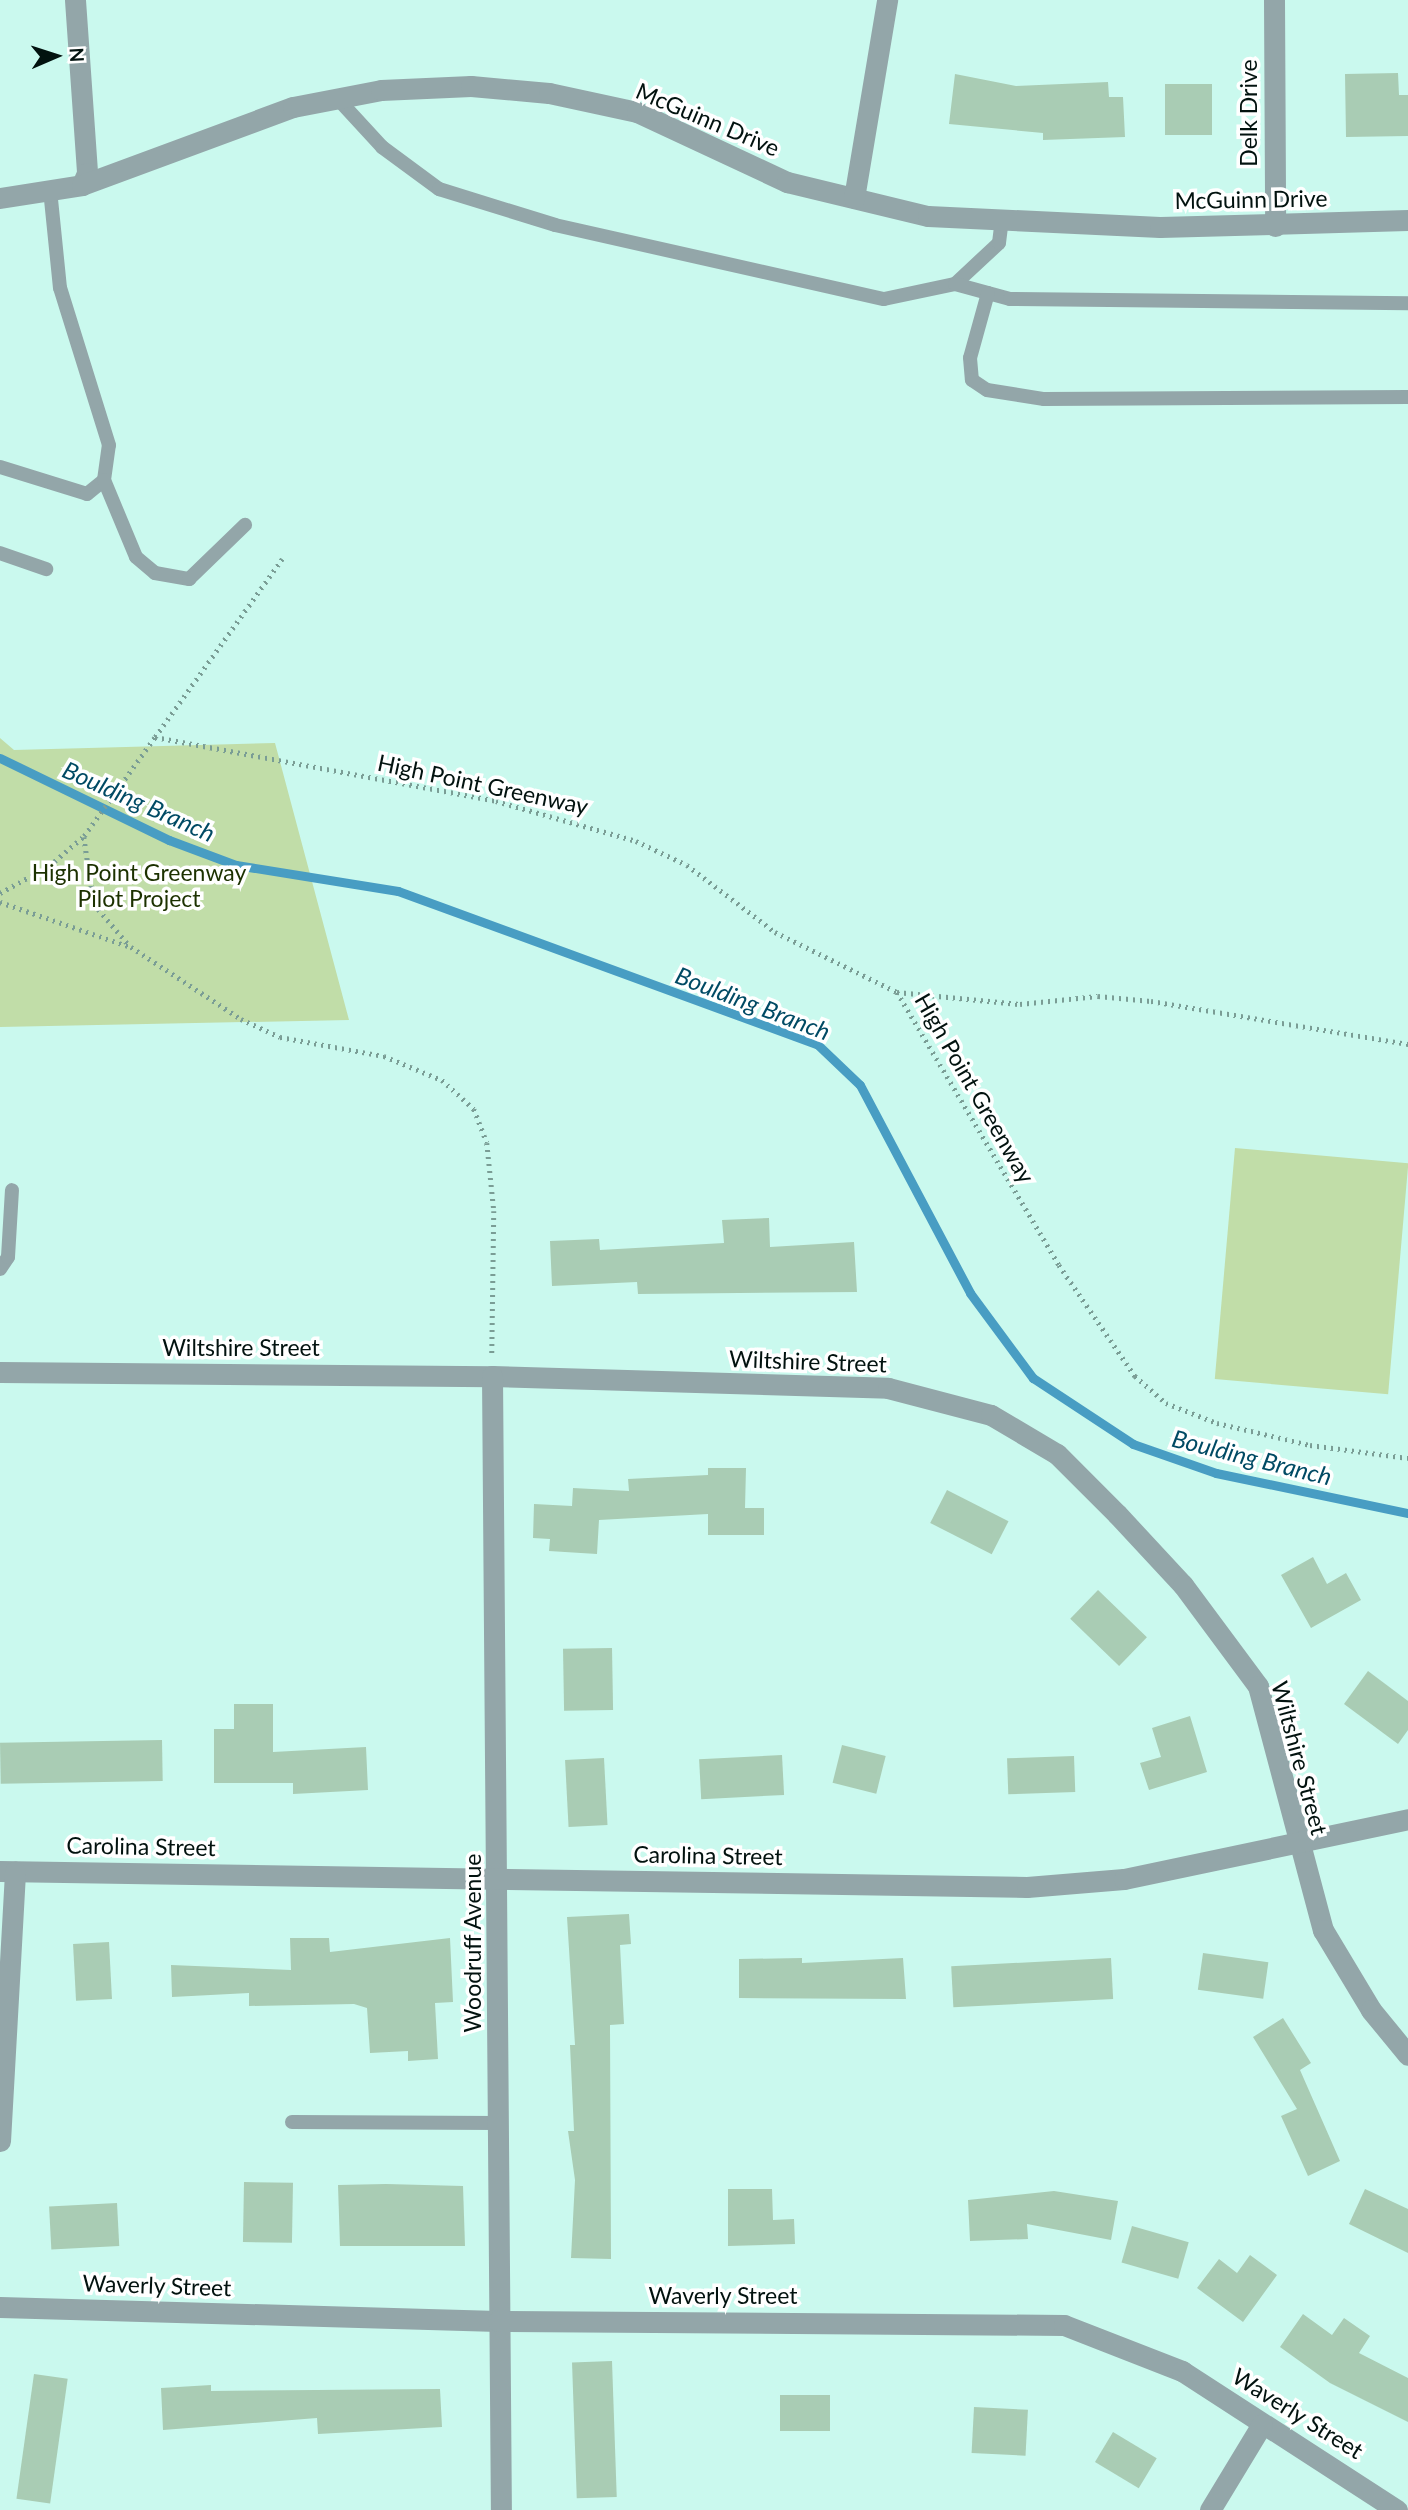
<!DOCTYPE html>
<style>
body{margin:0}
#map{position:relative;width:1408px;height:2510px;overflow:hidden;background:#caf9ee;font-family:Lato,sans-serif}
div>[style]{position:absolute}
.green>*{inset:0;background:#c1dda8;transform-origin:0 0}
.stream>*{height:9px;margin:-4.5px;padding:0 4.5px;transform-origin:4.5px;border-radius:4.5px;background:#489dc3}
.building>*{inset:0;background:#a9ccb4;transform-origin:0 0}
.path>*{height:4.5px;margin-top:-2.25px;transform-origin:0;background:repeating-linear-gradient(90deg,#7a9d95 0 2px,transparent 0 7px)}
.service>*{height:14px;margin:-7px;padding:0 7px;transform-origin:7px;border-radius:7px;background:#93a6a9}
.minor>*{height:21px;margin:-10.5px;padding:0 10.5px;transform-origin:10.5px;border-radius:10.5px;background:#93a6a9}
span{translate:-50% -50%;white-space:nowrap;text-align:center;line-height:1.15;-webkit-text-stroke:7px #fff;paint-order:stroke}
.street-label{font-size:23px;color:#02120f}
.park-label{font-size:23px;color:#1c3100}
.water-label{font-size:24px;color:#004a64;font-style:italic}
.north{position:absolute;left:21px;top:21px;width:70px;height:70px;-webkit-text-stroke:5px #fff;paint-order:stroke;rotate:87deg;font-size:19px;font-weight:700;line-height:28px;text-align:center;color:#02120f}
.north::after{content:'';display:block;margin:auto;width:24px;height:32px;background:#02120f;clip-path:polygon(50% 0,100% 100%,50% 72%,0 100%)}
</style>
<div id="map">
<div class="green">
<i style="clip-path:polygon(0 738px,14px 750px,275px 743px,349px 1020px,0 1027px)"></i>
<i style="left:1235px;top:1148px;width:174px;height:232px;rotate:5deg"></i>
</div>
<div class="stream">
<i style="left:0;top:758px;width:188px;rotate:25.9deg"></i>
<i style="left:169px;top:840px;width:72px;rotate:20.5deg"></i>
<i style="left:236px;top:865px;width:164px;rotate:9.1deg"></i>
<i style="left:398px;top:891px;width:446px;rotate:20.1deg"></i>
<i style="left:817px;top:1044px;width:59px;rotate:43.6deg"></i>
<i style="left:860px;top:1085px;width:235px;rotate:62.1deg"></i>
<i style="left:970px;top:1293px;width:106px;rotate:53.5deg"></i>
<i style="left:1033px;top:1378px;width:120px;rotate:33.4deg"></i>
<i style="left:1133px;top:1444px;width:88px;rotate:19.3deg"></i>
<i style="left:1216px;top:1473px;width:196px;rotate:11.8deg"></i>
</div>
<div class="building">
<i style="clip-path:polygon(1398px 73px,1399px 95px,1408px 95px,1408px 136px,1346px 137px,1345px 74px)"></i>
<i style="clip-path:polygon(955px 74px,1016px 86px,1108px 82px,1109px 97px,1123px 97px,1125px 137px,1043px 140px,1043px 133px,949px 124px)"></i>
<i style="left:1165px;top:84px;width:47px;height:51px"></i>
<i style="clip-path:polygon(769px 1218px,770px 1247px,854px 1242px,857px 1292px,638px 1294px,637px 1282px,552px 1286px,550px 1241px,599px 1239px,600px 1250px,724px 1243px,722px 1220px)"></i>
<i style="clip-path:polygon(708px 1468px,746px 1468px,745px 1508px,764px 1508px,764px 1535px,708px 1535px,708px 1514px,599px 1520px,597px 1554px,549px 1551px,550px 1539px,533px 1538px,534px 1504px,572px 1506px,573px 1488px,629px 1491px,628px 1479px,708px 1475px)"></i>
<i style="left:947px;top:1490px;width:69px;height:37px;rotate:27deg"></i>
<i style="clip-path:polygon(1313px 1557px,1327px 1584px,1346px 1573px,1361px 1600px,1311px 1628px,1281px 1575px)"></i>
<i style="left:1098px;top:1590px;width:68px;height:40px;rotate:44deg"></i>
<i style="left:612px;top:1648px;width:62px;height:49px;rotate:89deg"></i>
<i style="clip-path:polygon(1368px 1671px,1408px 1701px,1408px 1730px,1398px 1744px,1344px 1704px)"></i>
<i style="clip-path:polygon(234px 1704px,273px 1704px,273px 1752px,366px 1747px,368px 1790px,293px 1794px,293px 1783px,214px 1783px,214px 1729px,234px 1729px)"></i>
<i style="clip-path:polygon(1190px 1716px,1207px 1772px,1149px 1790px,1140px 1763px,1161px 1757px,1152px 1728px)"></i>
<i style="left:162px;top:1740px;width:41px;height:162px;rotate:89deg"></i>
<i style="left:842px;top:1745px;width:45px;height:39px;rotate:14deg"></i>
<i style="left:782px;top:1755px;width:40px;height:83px;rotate:87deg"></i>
<i style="left:1074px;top:1756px;width:36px;height:67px;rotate:88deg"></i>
<i style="left:604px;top:1758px;width:67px;height:39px;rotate:87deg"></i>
<i style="clip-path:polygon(629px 1914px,631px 1944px,620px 1945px,624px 2024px,610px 2025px,611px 2259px,571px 2258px,575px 2180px,568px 2131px,574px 2131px,570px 2045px,575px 2045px,567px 1917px)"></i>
<i style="clip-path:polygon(290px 1938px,329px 1938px,330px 1952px,450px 1938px,453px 2002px,435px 2003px,438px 2059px,408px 2061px,408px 2051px,370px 2053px,367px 2008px,354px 2004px,249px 2006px,249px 1993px,172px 1997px,171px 1965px,291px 1970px)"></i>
<i style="left:109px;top:1942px;width:57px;height:36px;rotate:87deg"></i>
<i style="left:1203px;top:1953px;width:66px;height:37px;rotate:8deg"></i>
<i style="clip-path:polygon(802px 1958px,802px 1963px,903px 1958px,906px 1999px,739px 1998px,739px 1959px)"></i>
<i style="left:1111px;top:1958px;width:41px;height:160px;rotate:87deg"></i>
<i style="clip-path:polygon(1283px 2018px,1311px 2063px,1300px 2070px,1340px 2161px,1308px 2176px,1281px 2116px,1297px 2109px,1253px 2037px)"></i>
<i style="left:244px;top:2182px;width:49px;height:60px;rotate:1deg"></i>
<i style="clip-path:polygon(386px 2184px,463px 2186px,465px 2246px,340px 2246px,338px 2185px)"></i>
<i style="clip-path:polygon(728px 2189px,772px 2189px,773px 2220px,794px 2219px,795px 2244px,728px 2246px)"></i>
<i style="clip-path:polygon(1365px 2189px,1408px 2209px,1408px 2253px,1349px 2224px)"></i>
<i style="clip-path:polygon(1054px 2191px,1118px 2201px,1111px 2240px,1027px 2224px,1028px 2239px,970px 2241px,968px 2200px)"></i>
<i style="left:117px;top:2203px;width:43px;height:68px;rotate:87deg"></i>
<i style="left:1132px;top:2226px;width:59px;height:38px;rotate:16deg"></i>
<i style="clip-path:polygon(1250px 2255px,1277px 2275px,1243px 2322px,1197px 2288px,1219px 2259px,1237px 2273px)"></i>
<i style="clip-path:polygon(1303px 2314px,1332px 2335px,1344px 2318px,1370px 2336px,1359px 2353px,1408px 2378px,1408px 2422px,1330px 2383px,1280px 2347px)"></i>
<i style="left:612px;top:2361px;width:136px;height:40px;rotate:88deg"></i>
<i style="left:34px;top:2374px;width:34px;height:126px;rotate:8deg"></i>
<i style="clip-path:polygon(211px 2385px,211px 2391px,440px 2389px,442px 2427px,318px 2434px,317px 2418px,163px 2430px,161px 2388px)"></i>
<i style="left:780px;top:2395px;width:50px;height:36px"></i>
<i style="left:974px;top:2407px;width:54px;height:46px;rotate:3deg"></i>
<i style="left:1113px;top:2432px;width:51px;height:35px;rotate:31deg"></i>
</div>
<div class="path">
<i style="left:155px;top:737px;width:219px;rotate:-54.5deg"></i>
<i style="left:84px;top:837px;width:68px;rotate:81.5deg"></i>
<i style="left:94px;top:904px;width:52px;rotate:49.6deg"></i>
<i style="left:0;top:893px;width:56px;rotate:-28.9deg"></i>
<i style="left:49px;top:866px;width:46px;rotate:-40.6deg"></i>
<i style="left:84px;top:836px;width:122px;rotate:-54.4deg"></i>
<i style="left:155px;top:737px;width:347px;rotate:10.6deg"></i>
<i style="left:496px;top:801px;width:146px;rotate:15.9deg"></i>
<i style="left:636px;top:841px;width:56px;rotate:25.2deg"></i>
<i style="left:687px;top:865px;width:111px;rotate:37.3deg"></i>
<i style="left:775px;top:932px;width:136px;rotate:26.2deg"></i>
<i style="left:897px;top:992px;width:317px;rotate:59.3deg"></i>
<i style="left:1059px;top:1265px;width:135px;rotate:55.6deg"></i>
<i style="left:1135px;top:1376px;width:41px;rotate:41.1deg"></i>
<i style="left:1166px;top:1403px;width:55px;rotate:21.4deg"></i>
<i style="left:1217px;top:1423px;width:96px;rotate:13.3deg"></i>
<i style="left:1310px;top:1445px;width:99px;rotate:7.6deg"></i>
<i style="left:0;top:902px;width:139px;rotate:19deg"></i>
<i style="left:131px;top:947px;width:131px;rotate:33.2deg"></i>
<i style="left:241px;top:1019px;width:43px;rotate:24.8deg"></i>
<i style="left:280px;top:1037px;width:106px;rotate:10.4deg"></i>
<i style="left:384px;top:1056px;width:63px;rotate:22.5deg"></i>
<i style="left:442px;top:1080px;width:43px;rotate:42.2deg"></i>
<i style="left:474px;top:1109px;width:36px;rotate:69deg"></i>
<i style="left:487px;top:1143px;width:68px;rotate:84.1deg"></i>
<i style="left:494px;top:1211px;width:143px;rotate:90.8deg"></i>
<i style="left:897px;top:992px;width:124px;rotate:5.6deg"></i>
<i style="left:1020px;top:1004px;width:78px;rotate:-5.9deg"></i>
<i style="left:1098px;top:996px;width:53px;rotate:5.4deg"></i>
<i style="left:1151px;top:1001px;width:261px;rotate:9.5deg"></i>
</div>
<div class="service">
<i style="left:337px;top:98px;width:67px;rotate:47.4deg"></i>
<i style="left:382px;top:147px;width:71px;rotate:36.4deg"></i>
<i style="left:439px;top:189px;width:121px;rotate:17.2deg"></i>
<i style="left:555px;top:225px;width:337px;rotate:12.7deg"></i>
<i style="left:884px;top:299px;width:73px;rotate:-11.9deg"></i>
<i style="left:955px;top:284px;width:60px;rotate:-43deg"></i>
<i style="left:999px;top:243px;width:24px;rotate:-83deg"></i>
<i style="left:955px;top:284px;width:57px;rotate:15.3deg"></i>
<i style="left:1010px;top:299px;width:398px;rotate:0.6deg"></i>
<i style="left:988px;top:293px;width:67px;rotate:105.5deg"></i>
<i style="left:970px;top:358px;width:22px;rotate:85deg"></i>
<i style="left:972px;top:380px;width:18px;rotate:34deg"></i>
<i style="left:987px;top:390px;width:58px;rotate:9deg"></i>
<i style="left:1044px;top:399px;width:364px;rotate:-0.3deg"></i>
<i style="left:0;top:467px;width:91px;rotate:17.2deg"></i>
<i style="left:87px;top:494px;width:22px;rotate:-39deg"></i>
<i style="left:104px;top:480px;width:35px;rotate:-82deg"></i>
<i style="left:109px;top:445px;width:164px;rotate:-107.3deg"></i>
<i style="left:60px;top:288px;width:99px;rotate:-95.8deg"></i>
<i style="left:104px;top:480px;width:83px;rotate:67.4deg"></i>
<i style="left:136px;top:557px;width:25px;rotate:40deg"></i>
<i style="left:155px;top:573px;width:35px;rotate:10deg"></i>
<i style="left:189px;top:579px;width:78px;rotate:-44deg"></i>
<i style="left:0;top:553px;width:49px;rotate:19.2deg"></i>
<i style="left:0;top:1269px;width:14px;rotate:-56deg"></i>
<i style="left:8px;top:1257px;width:67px;rotate:-86.6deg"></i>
<i style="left:292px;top:2122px;width:206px;rotate:0.3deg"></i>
</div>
<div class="minor">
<i style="left:75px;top:0;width:173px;rotate:86deg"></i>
<i style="left:87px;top:173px;width:13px;rotate:113deg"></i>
<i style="left:1274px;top:0;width:226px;rotate:89.7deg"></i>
<i style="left:0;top:198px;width:83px;rotate:-9deg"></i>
<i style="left:82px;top:185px;width:225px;rotate:-20.3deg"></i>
<i style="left:293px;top:107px;width:90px;rotate:-10.9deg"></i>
<i style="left:381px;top:90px;width:90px;rotate:-2.5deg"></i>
<i style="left:471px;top:86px;width:78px;rotate:5.1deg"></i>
<i style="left:549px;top:93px;width:90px;rotate:12.2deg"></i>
<i style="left:637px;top:112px;width:166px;rotate:25deg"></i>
<i style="left:787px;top:182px;width:145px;rotate:13.6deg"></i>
<i style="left:928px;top:216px;width:232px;rotate:2.7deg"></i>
<i style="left:1160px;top:227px;width:248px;rotate:-1.6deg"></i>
<i style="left:854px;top:198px;width:201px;rotate:-80.5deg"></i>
<i style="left:0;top:1372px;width:492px;rotate:0.5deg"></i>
<i style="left:492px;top:1376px;width:396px;rotate:1.7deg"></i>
<i style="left:888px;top:1388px;width:106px;rotate:14.7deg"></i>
<i style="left:991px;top:1415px;width:77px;rotate:30.6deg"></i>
<i style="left:1057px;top:1454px;width:85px;rotate:45deg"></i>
<i style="left:1117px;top:1514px;width:97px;rotate:47.1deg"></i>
<i style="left:1183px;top:1585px;width:126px;rotate:53.4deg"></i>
<i style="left:1258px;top:1686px;width:253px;rotate:75.1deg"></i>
<i style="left:1323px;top:1930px;width:93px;rotate:59deg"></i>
<i style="left:1371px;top:2010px;width:58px;rotate:50.6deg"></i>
<i style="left:492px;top:1376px;width:1134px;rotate:89.55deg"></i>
<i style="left:0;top:1871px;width:1027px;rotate:0.89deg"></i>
<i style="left:1027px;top:1887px;width:97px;rotate:-4.7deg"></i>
<i style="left:1124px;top:1879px;width:290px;rotate:-11.9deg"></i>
<i style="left:0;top:2141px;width:270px;rotate:-86.8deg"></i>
<i style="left:0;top:2307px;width:498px;rotate:1.6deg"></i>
<i style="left:498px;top:2321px;width:566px;rotate:0.4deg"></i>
<i style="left:1064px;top:2325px;width:127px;rotate:21.3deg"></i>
<i style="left:1182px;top:2371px;width:256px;rotate:32.9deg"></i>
<i style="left:1210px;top:2510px;width:100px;rotate:-58.8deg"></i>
</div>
<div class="street-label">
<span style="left:1248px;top:113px;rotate:-90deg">Delk Drive</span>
<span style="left:708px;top:119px;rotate:23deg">McGuinn Drive</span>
<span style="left:1251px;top:199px;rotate:-1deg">McGuinn Drive</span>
<span style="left:483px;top:784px;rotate:12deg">High Point Greenway</span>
<span style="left:975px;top:1088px;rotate:60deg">High Point Greenway</span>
<span style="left:241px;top:1347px">Wiltshire Street</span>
<span style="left:808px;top:1361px;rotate:2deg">Wiltshire Street</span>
<span style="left:1300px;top:1758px;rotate:75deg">Wiltshire Street</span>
<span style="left:141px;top:1846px;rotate:1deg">Carolina Street</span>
<span style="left:708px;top:1855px;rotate:1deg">Carolina Street</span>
<span style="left:472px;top:1943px;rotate:-90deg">Woodruff Avenue</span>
<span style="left:157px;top:2285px;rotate:2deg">Waverly Street</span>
<span style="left:723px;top:2295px">Waverly Street</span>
<span style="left:1298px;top:2413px;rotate:32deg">Waverly Street</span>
</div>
<div class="park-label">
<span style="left:139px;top:885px">High Point Greenway<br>Pilot Project</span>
</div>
<div class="water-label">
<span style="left:139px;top:801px;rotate:24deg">Boulding Branch</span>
<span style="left:753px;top:1003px;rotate:21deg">Boulding Branch</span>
<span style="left:1252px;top:1457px;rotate:14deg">Boulding Branch</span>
</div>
<div class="north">N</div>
</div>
